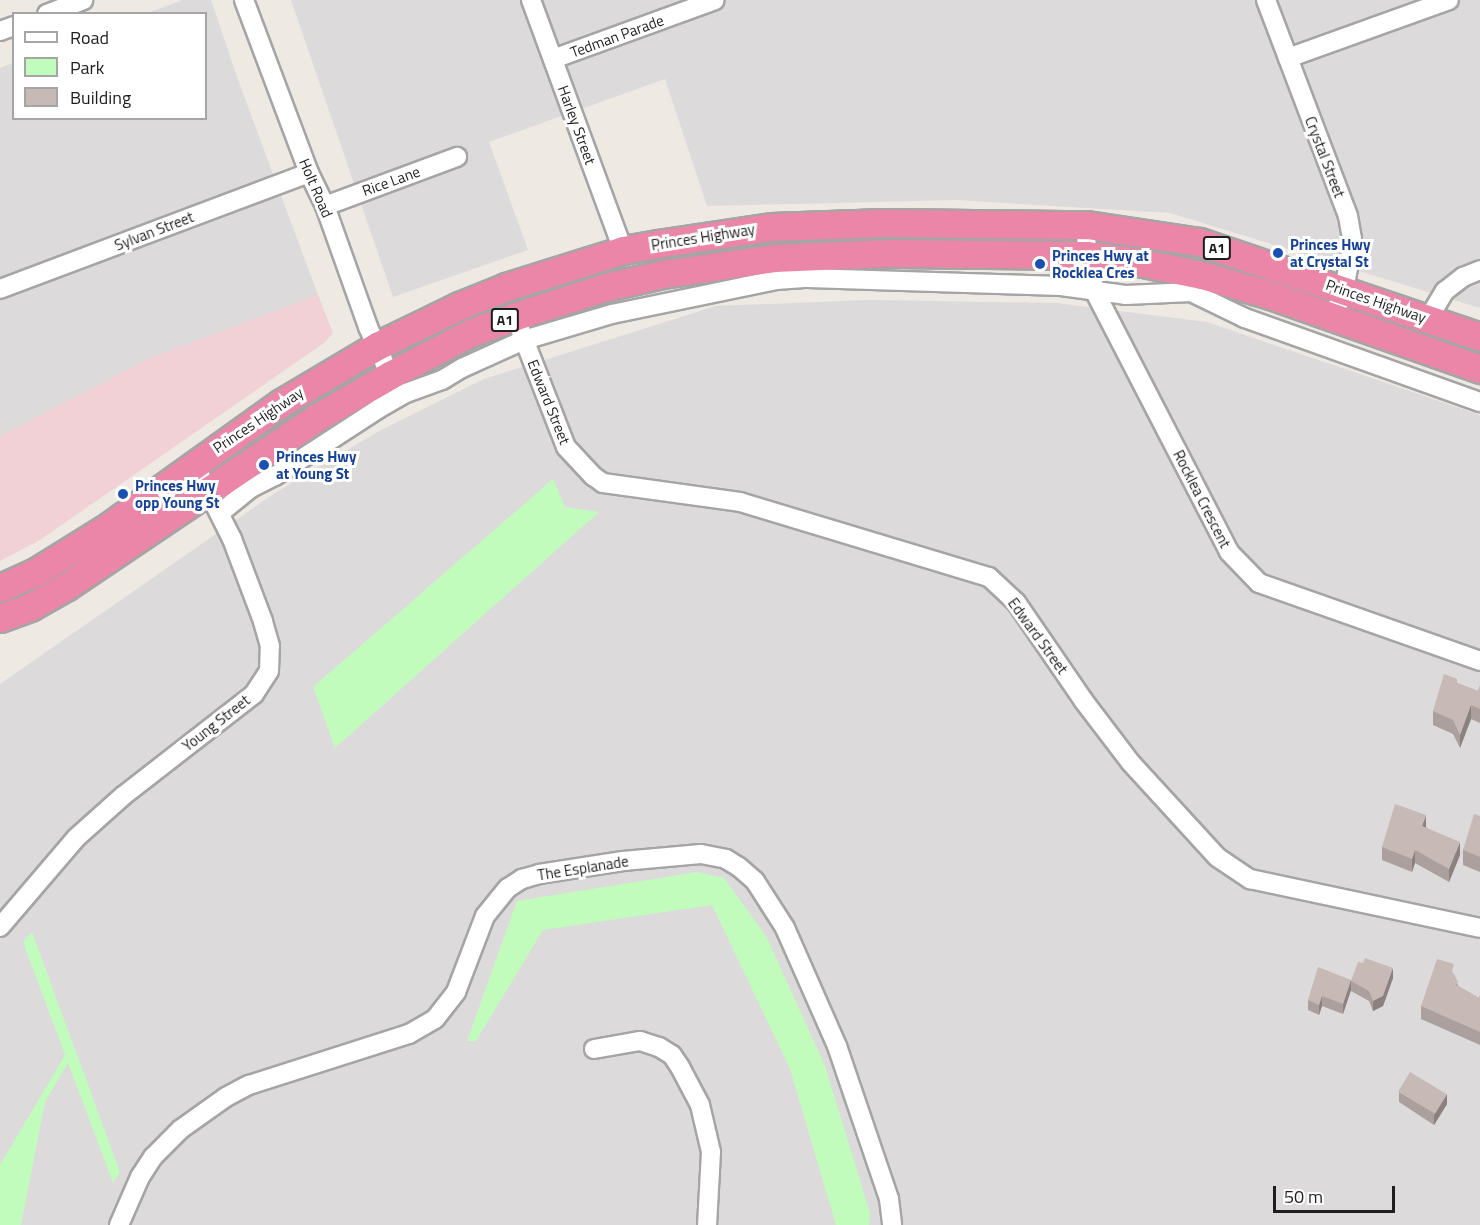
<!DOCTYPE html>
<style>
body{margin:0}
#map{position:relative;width:1480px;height:1225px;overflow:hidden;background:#efe9e3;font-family:"Titillium Web",sans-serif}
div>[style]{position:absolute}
.residential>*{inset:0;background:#dcdadb}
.commercial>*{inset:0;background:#f1d1d5}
.park>*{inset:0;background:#c1fcbd}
.roads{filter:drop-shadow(2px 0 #a5a5a5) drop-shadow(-2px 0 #a5a5a5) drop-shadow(0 2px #a5a5a5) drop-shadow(0 -2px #a5a5a5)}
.minor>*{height:18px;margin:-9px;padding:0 9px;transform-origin:9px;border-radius:9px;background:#fff}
.highway>*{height:27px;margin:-13.5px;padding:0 13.5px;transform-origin:13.5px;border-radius:13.5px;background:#eb86a8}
.wall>*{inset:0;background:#aba09d}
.shaded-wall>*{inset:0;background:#8b827f}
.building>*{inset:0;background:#c7bab6;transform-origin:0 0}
.dots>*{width:16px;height:16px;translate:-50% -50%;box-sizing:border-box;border:3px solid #fff;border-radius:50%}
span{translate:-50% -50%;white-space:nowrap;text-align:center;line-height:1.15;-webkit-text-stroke:6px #fff;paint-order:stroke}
.shield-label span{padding:2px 4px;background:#fff;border:2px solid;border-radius:4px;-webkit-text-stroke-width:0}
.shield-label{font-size:14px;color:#1e1e1e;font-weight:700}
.street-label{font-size:15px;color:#1e1e1e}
.transit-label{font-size:15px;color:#164399;font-weight:700}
.left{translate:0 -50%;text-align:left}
.legend{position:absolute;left:12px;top:12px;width:195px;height:108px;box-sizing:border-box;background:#fff;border:2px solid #a5a5a5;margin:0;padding:8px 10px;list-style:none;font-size:18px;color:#1e1e1e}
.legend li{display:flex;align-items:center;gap:12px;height:30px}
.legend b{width:30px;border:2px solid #a5a5a5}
.scale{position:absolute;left:1273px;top:1186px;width:122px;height:27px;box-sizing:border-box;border:3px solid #1e1e1e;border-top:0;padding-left:8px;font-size:18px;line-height:21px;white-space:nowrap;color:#1e1e1e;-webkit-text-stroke:4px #fff;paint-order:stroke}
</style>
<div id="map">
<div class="residential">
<i style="clip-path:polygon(183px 0,211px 0,237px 77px,318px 295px,148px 359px,0 436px,0 68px,13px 63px,14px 118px,206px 118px,206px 14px,147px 13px)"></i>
<i style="clip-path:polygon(291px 0,1480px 0,1480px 308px,1170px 213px,956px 200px,707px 206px,665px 79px,489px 142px,528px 250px,393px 297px)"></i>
<i style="clip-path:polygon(869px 300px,1056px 303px,1207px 322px,1480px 415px,1480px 1225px,0 1225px,0 684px,275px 493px,379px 431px,484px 379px,716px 306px)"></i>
</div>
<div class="commercial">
<i style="clip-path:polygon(318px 295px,333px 333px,324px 343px,40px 540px,0 561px,0 436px,148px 359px)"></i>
</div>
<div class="park">
<i style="clip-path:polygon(553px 479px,565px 507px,599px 512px,335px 748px,313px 687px)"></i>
<i style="clip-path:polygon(697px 872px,724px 878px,766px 936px,825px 1066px,870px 1213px,869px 1225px,836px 1225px,790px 1069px,712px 905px,543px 930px,476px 1041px,467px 1041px,517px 901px)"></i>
<i style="clip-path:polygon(32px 932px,120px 1172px,113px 1183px,68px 1063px,45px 1102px,21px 1225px,0 1225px,0 1165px,65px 1055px,23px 942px)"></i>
</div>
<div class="roads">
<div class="minor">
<i style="left:244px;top:0;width:185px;rotate:69.4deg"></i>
<i style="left:309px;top:173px;width:37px;rotate:64deg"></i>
<i style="left:325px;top:206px;width:128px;rotate:70.4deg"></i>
<i style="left:368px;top:327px;width:53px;rotate:65.4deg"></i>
<i style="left:531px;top:0;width:266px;rotate:69.8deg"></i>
<i style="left:1266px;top:0;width:231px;rotate:69.2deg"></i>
<i style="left:1348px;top:216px;width:23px;rotate:80deg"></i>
<i style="left:1352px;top:239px;width:19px;rotate:96deg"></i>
<i style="left:1350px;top:258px;width:32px;rotate:101deg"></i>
<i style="left:1344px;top:289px;width:31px;rotate:111deg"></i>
<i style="left:47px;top:14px;width:39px;rotate:-21deg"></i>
<i style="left:0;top:31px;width:15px;rotate:-20deg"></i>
<i style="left:1288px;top:58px;width:171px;rotate:-19.8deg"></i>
<i style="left:553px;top:59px;width:172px;rotate:-20deg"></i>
<i style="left:325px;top:206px;width:141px;rotate:-20.4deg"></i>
<i style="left:1087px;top:225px;width:30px;rotate:92deg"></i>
<i style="left:1086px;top:255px;width:38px;rotate:76deg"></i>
<i style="left:1095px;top:292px;width:292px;rotate:62.7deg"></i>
<i style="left:1229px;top:552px;width:43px;rotate:45.9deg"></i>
<i style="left:1259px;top:583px;width:234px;rotate:19.4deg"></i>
<i style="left:0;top:289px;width:330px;rotate:-20.6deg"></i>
<i style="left:1428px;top:319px;width:33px;rotate:-59deg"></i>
<i style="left:1445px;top:291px;width:23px;rotate:-38deg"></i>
<i style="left:1463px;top:277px;width:18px;rotate:-22deg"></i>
<i style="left:520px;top:329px;width:127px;rotate:68.7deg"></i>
<i style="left:566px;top:447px;width:40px;rotate:47deg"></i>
<i style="left:593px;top:476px;width:12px;rotate:35deg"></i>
<i style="left:603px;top:483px;width:138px;rotate:7.9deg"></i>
<i style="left:740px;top:502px;width:260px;rotate:16.8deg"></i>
<i style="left:989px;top:577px;width:37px;rotate:43deg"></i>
<i style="left:1016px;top:602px;width:119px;rotate:55.6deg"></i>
<i style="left:1083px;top:700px;width:79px;rotate:52.7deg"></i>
<i style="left:1131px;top:763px;width:127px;rotate:47.5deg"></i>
<i style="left:1217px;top:857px;width:40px;rotate:34deg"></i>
<i style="left:1250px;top:879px;width:235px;rotate:12deg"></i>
<i style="left:220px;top:513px;width:40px;rotate:-39deg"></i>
<i style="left:251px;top:488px;width:27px;rotate:-27deg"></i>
<i style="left:275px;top:476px;width:123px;rotate:-33deg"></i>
<i style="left:378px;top:409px;width:32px;rotate:-30deg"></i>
<i style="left:406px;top:393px;width:38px;rotate:-20deg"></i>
<i style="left:442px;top:380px;width:23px;rotate:-31deg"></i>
<i style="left:462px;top:368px;width:68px;rotate:-24.3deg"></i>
<i style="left:524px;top:340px;width:92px;rotate:-16.5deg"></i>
<i style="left:612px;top:314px;width:167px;rotate:-11.7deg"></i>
<i style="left:776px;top:280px;width:32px;rotate:-4deg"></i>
<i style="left:808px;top:278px;width:253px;rotate:1.8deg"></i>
<i style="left:1061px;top:286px;width:66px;rotate:7.9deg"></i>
<i style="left:1126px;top:295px;width:65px;rotate:-2.6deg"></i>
<i style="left:1191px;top:292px;width:60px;rotate:25.7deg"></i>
<i style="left:1245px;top:318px;width:250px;rotate:19.7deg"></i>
<i style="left:0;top:927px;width:117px;rotate:-49.5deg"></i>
<i style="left:76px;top:838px;width:63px;rotate:-41.8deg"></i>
<i style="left:123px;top:796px;width:166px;rotate:-37.9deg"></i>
<i style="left:254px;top:694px;width:27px;rotate:-57deg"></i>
<i style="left:269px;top:671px;width:25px;rotate:-88deg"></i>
<i style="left:270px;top:646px;width:26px;rotate:-106deg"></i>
<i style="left:263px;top:621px;width:88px;rotate:-110.7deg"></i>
<i style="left:232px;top:539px;width:85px;rotate:-116.6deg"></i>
<i style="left:594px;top:1049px;width:47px;rotate:-9.9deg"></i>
<i style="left:640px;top:1041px;width:20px;rotate:18deg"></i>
<i style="left:659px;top:1047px;width:15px;rotate:32deg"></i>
<i style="left:672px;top:1055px;width:14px;rotate:56deg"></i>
<i style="left:680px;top:1067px;width:43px;rotate:62.2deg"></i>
<i style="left:700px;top:1105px;width:48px;rotate:76.8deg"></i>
<i style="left:711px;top:1152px;width:73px;rotate:93.1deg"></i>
<i style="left:119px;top:1225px;width:52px;rotate:-66.4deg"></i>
<i style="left:140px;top:1177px;width:24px;rotate:-57deg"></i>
<i style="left:153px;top:1157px;width:40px;rotate:-45deg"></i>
<i style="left:181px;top:1129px;width:55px;rotate:-35.4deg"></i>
<i style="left:226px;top:1097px;width:26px;rotate:-28deg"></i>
<i style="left:249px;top:1085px;width:168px;rotate:-17.7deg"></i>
<i style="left:409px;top:1034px;width:30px;rotate:-30deg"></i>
<i style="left:435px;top:1019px;width:34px;rotate:-52deg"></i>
<i style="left:456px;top:992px;width:81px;rotate:-69.1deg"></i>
<i style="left:485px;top:916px;width:36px;rotate:-51deg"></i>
<i style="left:508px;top:888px;width:17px;rotate:-33deg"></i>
<i style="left:522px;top:879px;width:18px;rotate:-16deg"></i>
<i style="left:539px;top:874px;width:85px;rotate:-8.8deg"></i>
<i style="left:623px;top:861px;width:78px;rotate:-5.1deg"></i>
<i style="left:701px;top:854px;width:25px;rotate:11deg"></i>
<i style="left:726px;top:859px;width:15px;rotate:32deg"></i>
<i style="left:739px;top:867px;width:21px;rotate:41deg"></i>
<i style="left:755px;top:881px;width:56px;rotate:57.4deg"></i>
<i style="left:785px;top:928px;width:129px;rotate:66.2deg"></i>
<i style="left:837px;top:1046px;width:162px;rotate:71.2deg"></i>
<i style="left:889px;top:1199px;width:26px;rotate:83deg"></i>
</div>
<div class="highway">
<i style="left:0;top:588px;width:37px;rotate:-24deg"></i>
<i style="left:34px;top:573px;width:84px;rotate:-31.8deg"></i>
<i style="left:105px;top:529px;width:216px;rotate:-35.6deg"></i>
<i style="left:281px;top:403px;width:112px;rotate:-30.7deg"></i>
<i style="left:377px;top:346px;width:91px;rotate:-26deg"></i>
<i style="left:459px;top:306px;width:51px;rotate:-22deg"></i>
<i style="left:506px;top:287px;width:123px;rotate:-17.5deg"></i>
<i style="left:623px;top:250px;width:35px;rotate:-10deg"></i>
<i style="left:657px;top:244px;width:115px;rotate:-8.5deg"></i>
<i style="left:771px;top:227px;width:113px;rotate:-2deg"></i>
<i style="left:884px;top:223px;width:203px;rotate:0.6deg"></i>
<i style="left:1087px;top:225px;width:114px;rotate:8.6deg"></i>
<i style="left:1200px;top:242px;width:296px;rotate:18.7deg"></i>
<i style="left:0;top:618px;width:32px;rotate:-20deg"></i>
<i style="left:30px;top:607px;width:43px;rotate:-29.6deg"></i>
<i style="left:67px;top:586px;width:300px;rotate:-34deg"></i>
<i style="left:316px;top:418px;width:86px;rotate:-30.2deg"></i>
<i style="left:390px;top:375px;width:90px;rotate:-27.7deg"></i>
<i style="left:470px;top:333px;width:49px;rotate:-20.3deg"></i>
<i style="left:516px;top:316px;width:95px;rotate:-17.9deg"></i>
<i style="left:606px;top:287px;width:58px;rotate:-12.8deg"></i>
<i style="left:663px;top:274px;width:112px;rotate:-8.2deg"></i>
<i style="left:774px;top:258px;width:115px;rotate:-2.5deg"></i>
<i style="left:889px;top:253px;width:197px;rotate:0.6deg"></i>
<i style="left:1086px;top:255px;width:52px;rotate:7.7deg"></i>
<i style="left:1138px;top:262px;width:65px;rotate:11.5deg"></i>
<i style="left:1202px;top:275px;width:71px;rotate:16.4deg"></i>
<i style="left:1270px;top:295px;width:223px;rotate:19.4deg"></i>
</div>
</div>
<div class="wall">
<i style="clip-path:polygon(1457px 683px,1478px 691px,1480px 686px,1480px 723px,1471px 719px,1460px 748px,1453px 734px,1433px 725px,1433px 711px)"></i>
<i style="clip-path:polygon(1480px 816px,1480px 872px,1463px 865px,1463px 850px)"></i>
<i style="clip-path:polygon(1426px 827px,1460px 855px,1449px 882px,1415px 863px,1412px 872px,1382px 860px,1382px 847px)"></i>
<i style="clip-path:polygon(1454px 974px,1458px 986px,1479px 998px,1480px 995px,1480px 1045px,1421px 1019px,1421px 1006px)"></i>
<i style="clip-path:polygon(1393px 978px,1383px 1006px,1373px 1011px,1369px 1001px,1351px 991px,1351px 990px,1343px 1014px,1322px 1006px,1319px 1015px,1308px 1010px,1308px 1000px,1351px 980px)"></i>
<i style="clip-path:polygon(1399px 1092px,1447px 1104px,1434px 1125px,1399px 1102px)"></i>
</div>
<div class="shaded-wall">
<i style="clip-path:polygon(1471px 705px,1471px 719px,1460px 748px,1460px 735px)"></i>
<i style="clip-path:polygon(1426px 815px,1426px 828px,1422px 826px)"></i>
<i style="clip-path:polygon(1460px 842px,1460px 855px,1449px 882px,1449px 869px)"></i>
<i style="clip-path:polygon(1415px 850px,1415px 863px,1412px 872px,1412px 859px)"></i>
<i style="clip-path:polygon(1393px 968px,1393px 978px,1383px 1006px,1373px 1011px,1373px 1001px)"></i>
<i style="clip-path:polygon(1351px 980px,1351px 990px,1343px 1014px,1343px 1004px)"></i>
<i style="clip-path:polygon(1322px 996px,1322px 1006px,1319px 1015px,1319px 1005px)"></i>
<i style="clip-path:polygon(1447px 1094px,1447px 1104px,1434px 1125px,1434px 1115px)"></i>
</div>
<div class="building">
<i style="clip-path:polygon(1444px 674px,1457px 679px,1457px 683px,1478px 691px,1480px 686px,1480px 709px,1471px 705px,1460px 735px,1453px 720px,1433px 711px)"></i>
<i style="clip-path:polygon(1395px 804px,1426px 815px,1422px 826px,1460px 842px,1449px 869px,1415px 850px,1412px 859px,1382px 847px)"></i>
<i style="clip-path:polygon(1474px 814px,1480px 816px,1480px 857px,1463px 850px)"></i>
<i style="clip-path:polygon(1365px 958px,1393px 968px,1383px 996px,1373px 1001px,1369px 991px,1351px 981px,1358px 962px,1363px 963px)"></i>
<i style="clip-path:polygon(1437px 959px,1454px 964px,1452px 971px,1458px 982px,1456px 985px,1479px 998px,1480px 995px,1480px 1032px,1421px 1006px)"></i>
<i style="clip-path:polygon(1318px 967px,1351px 980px,1343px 1004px,1322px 996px,1319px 1005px,1308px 1000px)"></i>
<i style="left:1410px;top:1072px;width:43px;height:23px;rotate:31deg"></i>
</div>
<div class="dots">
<i style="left:1278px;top:253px;background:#1a4fb4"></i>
<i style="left:1040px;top:264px;background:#1a4fb4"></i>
<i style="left:264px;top:465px;background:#1a4fb4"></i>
<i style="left:123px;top:494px;background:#1a4fb4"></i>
</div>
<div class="shield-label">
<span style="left:1217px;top:248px">A1</span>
<span style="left:505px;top:320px">A1</span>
</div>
<div class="street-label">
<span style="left:617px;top:36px;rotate:-20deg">Tedman Parade</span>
<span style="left:577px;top:125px;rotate:70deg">Harley Street</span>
<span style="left:1325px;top:157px;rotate:69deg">Crystal Street</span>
<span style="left:391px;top:181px;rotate:-20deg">Rice Lane</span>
<span style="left:316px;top:188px;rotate:67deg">Holt Road</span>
<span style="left:154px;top:231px;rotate:-21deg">Sylvan Street</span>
<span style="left:703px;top:237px;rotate:-9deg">Princes Highway</span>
<span style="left:1376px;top:301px;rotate:19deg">Princes Highway</span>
<span style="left:549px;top:402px;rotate:68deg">Edward Street</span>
<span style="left:258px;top:420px;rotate:-34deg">Princes Highway</span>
<span style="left:1202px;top:499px;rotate:63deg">Rocklea Crescent</span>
<span style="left:1038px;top:636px;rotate:54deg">Edward Street</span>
<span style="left:216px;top:723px;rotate:-38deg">Young Street</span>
<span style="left:583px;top:868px;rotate:-9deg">The Esplanade</span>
</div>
<div class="transit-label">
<span class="left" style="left:1290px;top:253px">Princes Hwy<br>at Crystal St</span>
<span class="left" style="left:1052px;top:264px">Princes Hwy at<br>Rocklea Cres</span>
<span class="left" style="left:276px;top:465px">Princes Hwy<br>at Young St</span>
<span class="left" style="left:135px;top:494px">Princes Hwy<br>opp Young St</span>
</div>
<ul class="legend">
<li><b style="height:8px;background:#fff"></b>Road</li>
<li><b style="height:16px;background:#c1fcbd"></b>Park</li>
<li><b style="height:16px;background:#c7bab6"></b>Building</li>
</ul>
<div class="scale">50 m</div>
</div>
